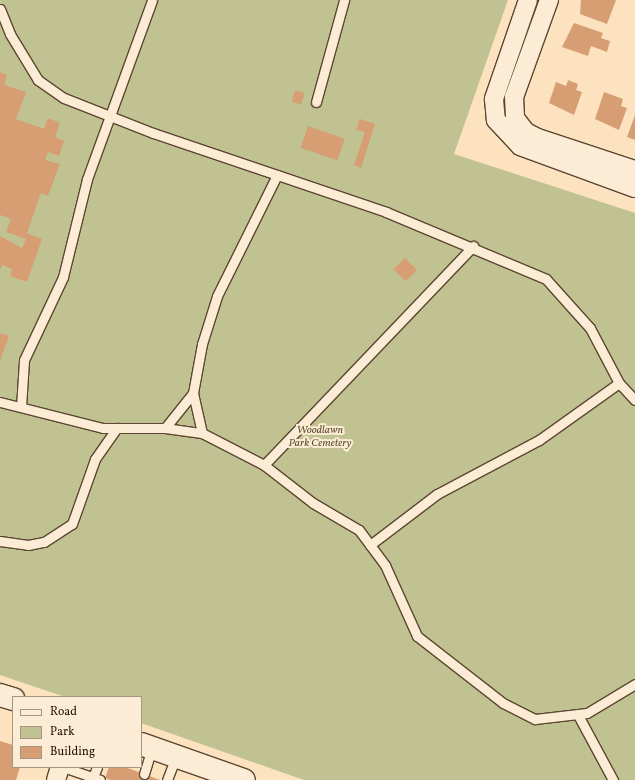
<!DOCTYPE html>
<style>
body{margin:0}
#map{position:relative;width:635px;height:780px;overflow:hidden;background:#fce2be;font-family:Vollkorn,serif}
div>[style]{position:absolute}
.green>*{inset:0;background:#c0c391}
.building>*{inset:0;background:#d79e73;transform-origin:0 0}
.roads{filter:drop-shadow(1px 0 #5c4631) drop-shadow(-1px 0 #5c4631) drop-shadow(0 1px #5c4631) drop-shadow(0 -1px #5c4631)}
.lane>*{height:9px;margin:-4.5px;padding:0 4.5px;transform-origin:4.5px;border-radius:4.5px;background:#fdecd5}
.street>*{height:18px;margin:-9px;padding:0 9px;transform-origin:9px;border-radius:9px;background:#fdecd5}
.secondary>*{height:22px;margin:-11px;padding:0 11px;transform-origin:11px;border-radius:11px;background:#fdecd5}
span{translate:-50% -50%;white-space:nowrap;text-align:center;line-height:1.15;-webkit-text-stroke:4px #fdecd5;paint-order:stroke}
.park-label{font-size:11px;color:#5c5034;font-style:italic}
.legend{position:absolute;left:12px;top:696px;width:130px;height:72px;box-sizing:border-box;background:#fdecd5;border:1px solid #a79581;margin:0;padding:5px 7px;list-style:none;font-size:12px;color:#261202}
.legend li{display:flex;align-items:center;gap:8px;height:20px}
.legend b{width:20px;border:1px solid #a79581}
</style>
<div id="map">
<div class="green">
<i style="clip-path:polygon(0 0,508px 0,454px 154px,635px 213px,635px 780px,304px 780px,141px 723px,141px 697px,65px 697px,0 675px)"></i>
</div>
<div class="building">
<i style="clip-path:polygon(581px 0,616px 0,607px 24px,580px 14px)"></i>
<i style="clip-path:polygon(574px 23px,603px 33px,601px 38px,610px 41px,607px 52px,591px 46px,588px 56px,562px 47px)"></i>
<i style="clip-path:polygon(0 72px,7px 75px,4px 85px,26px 92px,16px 119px,44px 129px,48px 118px,60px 123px,55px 137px,64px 141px,59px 156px,48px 152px,45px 160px,60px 164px,48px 196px,41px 193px,27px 233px,42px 239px,27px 282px,10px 276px,12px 269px,2px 265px,0 270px,0 236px,22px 248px,26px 239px,6px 232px,11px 219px,0 215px)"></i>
<i style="clip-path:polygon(568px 80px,578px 84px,576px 90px,582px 92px,574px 115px,549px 103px,556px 82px,566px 86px)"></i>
<i style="left:295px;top:90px;width:10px;height:12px;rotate:17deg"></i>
<i style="clip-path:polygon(604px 92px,623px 99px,621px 106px,627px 108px,619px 130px,595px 119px)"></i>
<i style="clip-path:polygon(635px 115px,635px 140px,627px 137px)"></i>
<i style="clip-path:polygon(360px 119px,375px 124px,361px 168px,354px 165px,365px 132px,356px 130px)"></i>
<i style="left:308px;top:126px;width:39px;height:23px;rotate:19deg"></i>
<i style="left:405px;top:258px;width:17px;height:16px;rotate:45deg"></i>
<i style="clip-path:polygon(0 333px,9px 336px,0 361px)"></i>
<i style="clip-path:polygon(0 741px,13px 745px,13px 767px,20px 767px,16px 780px,0 780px)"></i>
<i style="clip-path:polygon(109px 767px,125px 767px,160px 780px,111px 780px,105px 778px)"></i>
</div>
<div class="roads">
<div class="lane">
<i style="left:0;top:9px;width:27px;rotate:68deg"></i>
<i style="left:10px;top:34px;width:54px;rotate:58.7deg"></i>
<i style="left:38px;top:80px;width:32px;rotate:35deg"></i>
<i style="left:64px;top:98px;width:96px;rotate:21.5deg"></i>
<i style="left:153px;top:133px;width:246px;rotate:18.7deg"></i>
<i style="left:386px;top:212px;width:173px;rotate:22.7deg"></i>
<i style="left:546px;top:279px;width:66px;rotate:48.1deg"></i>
<i style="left:590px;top:328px;width:62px;rotate:62.2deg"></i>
<i style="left:619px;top:383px;width:23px;rotate:47deg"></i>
<i style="left:316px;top:102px;width:106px;rotate:-74.6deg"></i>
<i style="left:0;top:402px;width:106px;rotate:14.2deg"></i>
<i style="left:103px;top:428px;width:62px"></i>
<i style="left:165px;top:428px;width:37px;rotate:8deg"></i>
<i style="left:202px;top:433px;width:70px;rotate:27.3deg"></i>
<i style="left:264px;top:465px;width:62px;rotate:37.8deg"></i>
<i style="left:313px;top:503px;width:53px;rotate:30.4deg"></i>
<i style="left:359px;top:530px;width:44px;rotate:53.4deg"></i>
<i style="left:385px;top:565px;width:78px;rotate:65.7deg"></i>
<i style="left:417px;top:636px;width:109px;rotate:37.9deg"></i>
<i style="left:503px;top:703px;width:36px;rotate:27deg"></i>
<i style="left:535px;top:719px;width:52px;rotate:-6.6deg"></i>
<i style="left:587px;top:713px;width:56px;rotate:-31.1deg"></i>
<i style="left:21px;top:407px;width:47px;rotate:-86.3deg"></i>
<i style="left:24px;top:360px;width:92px;rotate:-64.8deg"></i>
<i style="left:63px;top:277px;width:101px;rotate:-76.2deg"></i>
<i style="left:87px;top:179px;width:190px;rotate:-70deg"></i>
<i style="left:165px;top:428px;width:45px;rotate:-51.3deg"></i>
<i style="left:202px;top:433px;width:41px;rotate:-102.7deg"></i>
<i style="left:193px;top:393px;width:50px;rotate:-79.6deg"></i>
<i style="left:202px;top:344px;width:50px;rotate:-72.6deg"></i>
<i style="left:217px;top:296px;width:135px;rotate:-63.6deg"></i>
<i style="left:264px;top:465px;width:303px;rotate:-46.3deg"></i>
<i style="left:0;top:541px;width:28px;rotate:8deg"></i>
<i style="left:28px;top:545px;width:16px;rotate:-11deg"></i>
<i style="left:44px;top:542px;width:33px;rotate:-33deg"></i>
<i style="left:72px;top:524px;width:69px;rotate:-70.5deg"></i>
<i style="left:95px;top:459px;width:38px;rotate:-55deg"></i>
<i style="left:370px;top:545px;width:84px;rotate:-37.3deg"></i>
<i style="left:437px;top:494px;width:115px;rotate:-27.9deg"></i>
<i style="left:539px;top:440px;width:98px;rotate:-35.5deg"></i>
<i style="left:578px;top:715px;width:74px;rotate:61.7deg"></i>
<i style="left:63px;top:767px;width:39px;rotate:19deg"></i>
<i style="left:144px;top:774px;width:27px;rotate:-73deg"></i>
<i style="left:93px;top:777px;width:11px;rotate:-68deg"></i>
<i style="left:167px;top:780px;width:26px;rotate:-69deg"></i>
</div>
<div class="street">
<i style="left:528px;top:0;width:105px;rotate:109deg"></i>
<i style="left:494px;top:99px;width:21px;rotate:85deg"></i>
<i style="left:496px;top:120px;width:35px;rotate:47deg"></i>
<i style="left:520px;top:146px;width:122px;rotate:20.1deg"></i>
<i style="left:549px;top:0;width:103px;rotate:109.8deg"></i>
<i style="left:514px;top:97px;width:21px;rotate:87deg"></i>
<i style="left:515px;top:118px;width:18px;rotate:52deg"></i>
<i style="left:526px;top:132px;width:13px;rotate:27deg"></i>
<i style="left:538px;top:138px;width:102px;rotate:18.3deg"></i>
<i style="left:56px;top:780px;width:14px;rotate:-73deg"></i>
</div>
<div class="secondary">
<i style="left:0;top:695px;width:14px;rotate:17deg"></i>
<i style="left:141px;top:744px;width:109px;rotate:19.3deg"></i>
</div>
</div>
<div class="park-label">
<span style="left:320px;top:438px">Woodlawn<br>Park Cemetery</span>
</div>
<ul class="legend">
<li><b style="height:5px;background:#fdecd5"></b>Road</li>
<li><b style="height:11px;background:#c0c391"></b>Park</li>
<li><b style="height:11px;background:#d79e73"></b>Building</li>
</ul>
</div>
